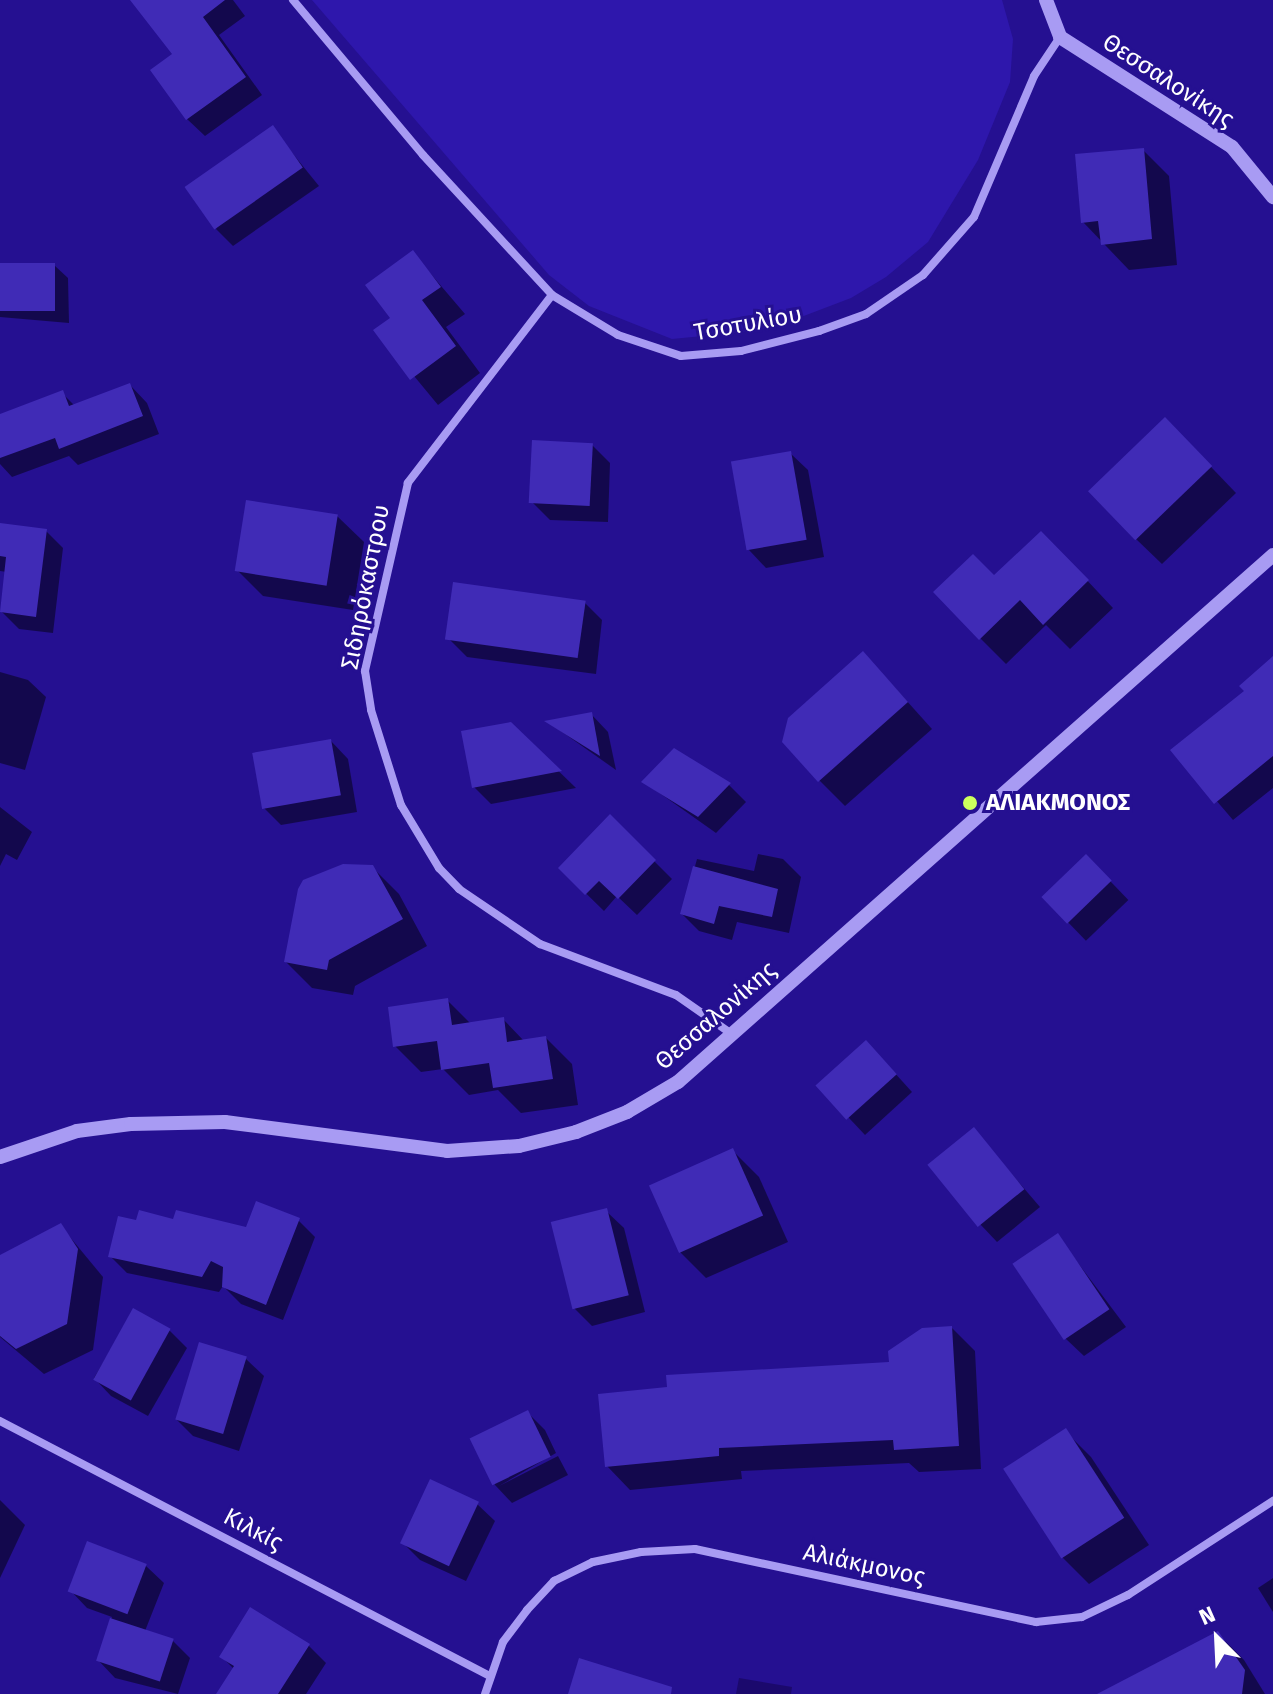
<!DOCTYPE html>
<meta charset="utf-8">
<style>
body{margin:0}
#map{position:relative;width:1273px;height:1694px;overflow:hidden;background:#251091;font-family:"Fira Sans",sans-serif}
div>[style]{position:absolute}
.green>*{inset:0;background:#2e17ac}
.water>*{inset:0;background:#1b096d}
.shadow>*{inset:0;background:#0007;transform-origin:0 0}
.building>*{inset:0;background:#402bb6;transform-origin:0 0}
.minor>*{height:8px;margin:-4px;padding:0 4px;transform-origin:4px;border-radius:4px;background:#a89bf3}
.tertiary>*{height:14px;margin:-7px;padding:0 7px;transform-origin:7px;border-radius:7px;background:#a89bf3}
.dots>*{width:22px;height:22px;translate:-50% -50%;box-sizing:border-box;border:4px solid #251091;border-radius:50%}
span{translate:-50% -50%;white-space:nowrap;text-align:center;line-height:1.15;-webkit-text-stroke:6px #251091;paint-order:stroke}
.street-label{font-size:24px;color:#fff}
.poi-label{font-size:24px;color:#fff;font-weight:700}
.left{translate:0 -50%;text-align:left}
.north{position:absolute;left:1177px;top:1598px;width:80px;height:80px;-webkit-text-stroke:6px #251091;paint-order:stroke;rotate:336deg;font-size:22px;font-weight:700;line-height:32px;text-align:center;color:#fff}
.north::after{content:'';display:block;margin:auto;width:28px;height:36px;background:#fff;clip-path:polygon(50% 0,100% 100%,50% 72%,0 100%)}
</style>
<div id="map">
<div class="green">
<i style="clip-path:polygon(312px 0,1002px 0,1013px 39px,1010px 82px,978px 160px,928px 242px,886px 277px,851px 298px,788px 322px,754px 331px,672px 339px,589px 306px,549px 275px)"></i>
</div>
<div class="water">
<i style="clip-path:polygon(739px 1678px,792px 1687px,791px 1694px,736px 1694px)"></i>
</div>
<div class="shadow">
<i style="clip-path:polygon(133px 0,233px 0,245px 16px,219px 35px,262px 95px,205px 136px,187px 119px,174px 55px)"></i>
<i style="clip-path:polygon(272px 128px,319px 186px,233px 246px,216px 229px)"></i>
<i style="clip-path:polygon(1143px 150px,1169px 176px,1177px 265px,1129px 270px,1083px 222px)"></i>
<i style="clip-path:polygon(413px 253px,465px 314px,446px 327px,480px 373px,438px 405px,376px 330px,392px 318px)"></i>
<i style="clip-path:polygon(54px 265px,68px 278px,69px 323px,0 317px,0 267px)"></i>
<i style="clip-path:polygon(130px 385px,147px 403px,159px 434px,78px 465px,69px 456px,12px 477px,0 464px,0 416px,62px 393px,75px 406px)"></i>
<i style="clip-path:polygon(592px 445px,610px 463px,608px 522px,550px 520px,532px 502px)"></i>
<i style="clip-path:polygon(1191px 446px,1236px 493px,1162px 564px,1136px 539px)"></i>
<i style="clip-path:polygon(790px 453px,808px 470px,824px 557px,766px 568px,749px 550px)"></i>
<i style="clip-path:polygon(337px 516px,364px 542px,353px 610px,263px 596px,237px 570px)"></i>
<i style="clip-path:polygon(0 525px,46px 531px,63px 548px,53px 633px,19px 629px,2px 612px,7px 572px,0 571px)"></i>
<i style="clip-path:polygon(1067px 559px,1113px 608px,1070px 649px,1046px 625px,1006px 664px,980px 638px,994px 578px)"></i>
<i style="clip-path:polygon(455px 585px,585px 603px,602px 620px,596px 674px,467px 657px,450px 640px)"></i>
<i style="clip-path:polygon(1273px 662px,1273px 788px,1233px 820px,1173px 750px,1247px 691px)"></i>
<i style="clip-path:polygon(0 672px,28px 680px,46px 697px,25px 770px,0 763px)"></i>
<i style="clip-path:polygon(888px 680px,932px 729px,845px 806px,819px 780px)"></i>
<i style="clip-path:polygon(591px 714px,608px 732px,616px 770px,548px 722px)"></i>
<i style="clip-path:polygon(510px 724px,576px 788px,491px 804px,474px 787px)"></i>
<i style="clip-path:polygon(331px 741px,348px 759px,357px 812px,281px 825px,263px 807px)"></i>
<i style="clip-path:polygon(644px 782px,729px 785px,746px 802px,716px 833px)"></i>
<i style="clip-path:polygon(0 807px,32px 832px,17px 860px,6px 854px,0 866px)"></i>
<i style="clip-path:polygon(610px 817px,672px 879px,637px 915px,617px 896px,604px 911px,560px 868px)"></i>
<i style="clip-path:polygon(758px 854px,783px 859px,801px 877px,789px 933px,737px 922px,732px 940px,699px 931px,682px 914px,697px 859px,754px 871px)"></i>
<i style="left:1086px;top:856px;width:61px;height:59px;rotate:46deg"></i>
<i style="clip-path:polygon(372px 867px,399px 894px,427px 946px,355px 986px,353px 995px,312px 988px,286px 962px)"></i>
<i style="clip-path:polygon(447px 1000px,471px 1024px,503px 1019px,524px 1041px,546px 1038px,572px 1064px,578px 1105px,521px 1113px,498px 1090px,469px 1095px,443px 1069px,421px 1072px,395px 1046px)"></i>
<i style="clip-path:polygon(883px 1060px,912px 1092px,865px 1135px,818px 1085px)"></i>
<i style="clip-path:polygon(974px 1130px,1040px 1207px,997px 1242px,980px 1224px)"></i>
<i style="clip-path:polygon(733px 1151px,759px 1177px,788px 1242px,706px 1278px,680px 1252px)"></i>
<i style="clip-path:polygon(606px 1211px,624px 1228px,645px 1312px,592px 1326px,574px 1308px)"></i>
<i style="clip-path:polygon(298px 1220px,315px 1237px,283px 1320px,241px 1304px,223px 1286px,219px 1292px,127px 1273px,110px 1256px,138px 1223px,247px 1230px)"></i>
<i style="clip-path:polygon(60px 1225px,103px 1277px,93px 1350px,44px 1374px,0 1337px,0 1258px)"></i>
<i style="clip-path:polygon(1057px 1235px,1126px 1327px,1084px 1356px,1066px 1339px)"></i>
<i style="clip-path:polygon(134px 1310px,170px 1331px,187px 1348px,148px 1416px,111px 1396px,94px 1378px)"></i>
<i style="clip-path:polygon(952px 1328px,975px 1351px,981px 1469px,919px 1472px,909px 1463px,741px 1471px,742px 1479px,630px 1490px,607px 1466px,891px 1364px)"></i>
<i style="clip-path:polygon(246px 1359px,264px 1376px,239px 1451px,193px 1436px,176px 1419px)"></i>
<i style="clip-path:polygon(528px 1413px,545px 1430px,556px 1453px,499px 1486px,558px 1456px,568px 1475px,512px 1503px,495px 1485px,472px 1440px)"></i>
<i style="clip-path:polygon(1065px 1431px,1091px 1457px,1149px 1545px,1089px 1584px,1063px 1558px,1005px 1470px)"></i>
<i style="clip-path:polygon(0 1500px,25px 1525px,0 1578px)"></i>
<i style="clip-path:polygon(477px 1504px,495px 1521px,466px 1581px,420px 1560px,402px 1542px)"></i>
<i style="clip-path:polygon(88px 1543px,146px 1566px,164px 1583px,145px 1631px,173px 1641px,190px 1658px,178px 1694px,115px 1678px,98px 1660px,112px 1617px,87px 1608px,70px 1590px)"></i>
<i style="clip-path:polygon(1273px 1578px,1273px 1612px,1258px 1588px)"></i>
<i style="clip-path:polygon(1218px 1634px,1244px 1660px,1265px 1694px,1117px 1694px)"></i>
<i style="clip-path:polygon(308px 1645px,326px 1663px,306px 1694px,232px 1694px,234px 1669px,222px 1657px)"></i>
</div>
<div class="building">
<i style="clip-path:polygon(130px 0,225px 0,203px 17px,246px 77px,186px 120px,150px 70px,172px 54px)"></i>
<i style="left:273px;top:125px;width:52px;height:108px;rotate:55deg"></i>
<i style="clip-path:polygon(1144px 148px,1152px 239px,1101px 245px,1098px 221px,1081px 223px,1075px 154px)"></i>
<i style="clip-path:polygon(413px 250px,441px 287px,422px 300px,456px 346px,410px 380px,373px 330px,390px 318px,365px 285px)"></i>
<i style="left:0;top:263px;width:55px;height:48px"></i>
<i style="clip-path:polygon(130px 383px,143px 416px,59px 449px,55px 438px,0 458px,0 414px,63px 390px,69px 406px)"></i>
<i style="left:1165px;top:417px;width:68px;height:107px;rotate:46deg"></i>
<i style="left:532px;top:440px;width:61px;height:63px;rotate:3deg"></i>
<i style="left:791px;top:451px;width:90px;height:61px;rotate:80deg"></i>
<i style="left:246px;top:500px;width:93px;height:72px;rotate:9deg"></i>
<i style="clip-path:polygon(0 523px,47px 529px,36px 617px,0 612px,6px 557px,0 556px)"></i>
<i style="clip-path:polygon(1041px 531px,1089px 580px,1043px 625px,1020px 600px,979px 640px,933px 592px,973px 554px,994px 575px)"></i>
<i style="left:453px;top:582px;width:134px;height:58px;rotate:8deg"></i>
<i style="clip-path:polygon(863px 651px,908px 702px,818px 782px,782px 742px,788px 718px)"></i>
<i style="clip-path:polygon(1273px 656px,1273px 756px,1214px 804px,1170px 750px,1244px 691px,1239px 686px)"></i>
<i style="clip-path:polygon(592px 712px,600px 756px,544px 721px)"></i>
<i style="clip-path:polygon(511px 722px,562px 771px,472px 788px,461px 731px)"></i>
<i style="left:331px;top:739px;width:57px;height:80px;rotate:80deg"></i>
<i style="clip-path:polygon(674px 748px,731px 783px,698px 817px,641px 782px)"></i>
<i style="clip-path:polygon(610px 814px,656px 860px,618px 899px,599px 881px,585px 895px,558px 868px)"></i>
<i style="left:1086px;top:854px;width:37px;height:62px;rotate:46deg"></i>
<i style="clip-path:polygon(343px 864px,373px 865px,403px 919px,329px 960px,327px 970px,284px 962px,298px 889px,303px 880px)"></i>
<i style="clip-path:polygon(693px 866px,778px 889px,772px 917px,719px 906px,714px 924px,680px 914px)"></i>
<i style="clip-path:polygon(448px 998px,452px 1025px,504px 1017px,507px 1042px,546px 1036px,553px 1079px,493px 1088px,489px 1063px,441px 1070px,437px 1041px,393px 1047px,388px 1007px)"></i>
<i style="left:866px;top:1040px;width:46px;height:68px;rotate:48deg"></i>
<i style="left:974px;top:1127px;width:80px;height:60px;rotate:51deg"></i>
<i style="left:733px;top:1148px;width:74px;height:92px;rotate:66deg"></i>
<i style="clip-path:polygon(256px 1201px,300px 1218px,266px 1305px,222px 1287px,223px 1267px,211px 1261px,202px 1277px,108px 1257px,118px 1216px,136px 1220px,139px 1210px,173px 1219px,176px 1210px,246px 1227px)"></i>
<i style="left:607px;top:1208px;width:90px;height:58px;rotate:76deg"></i>
<i style="clip-path:polygon(61px 1223px,78px 1249px,67px 1324px,16px 1349px,0 1336px,0 1255px)"></i>
<i style="left:1058px;top:1233px;width:92px;height:55px;rotate:56deg"></i>
<i style="left:133px;top:1308px;width:43px;height:82px;rotate:29deg"></i>
<i style="clip-path:polygon(952px 1326px,959px 1446px,894px 1450px,893px 1440px,719px 1448px,719px 1456px,605px 1467px,598px 1394px,667px 1387px,666px 1375px,889px 1362px,888px 1351px,922px 1328px)"></i>
<i style="left:199px;top:1342px;width:50px;height:81px;rotate:17deg"></i>
<i style="left:528px;top:1410px;width:52px;height:65px;rotate:64deg"></i>
<i style="left:1066px;top:1428px;width:107px;height:75px;rotate:57deg"></i>
<i style="left:430px;top:1479px;width:54px;height:71px;rotate:25deg"></i>
<i style="left:87px;top:1541px;width:64px;height:54px;rotate:21deg"></i>
<i style="clip-path:polygon(250px 1607px,310px 1644px,278px 1694px,216px 1694px,234px 1666px,219px 1657px)"></i>
<i style="left:110px;top:1618px;width:67px;height:45px;rotate:18deg"></i>
<i style="clip-path:polygon(1218px 1631px,1245px 1670px,1242px 1694px,1097px 1694px)"></i>
<i style="clip-path:polygon(579px 1658px,672px 1687px,671px 1694px,568px 1694px)"></i>
</div>
<div class="minor">
<i style="left:293px;top:0;width:202px;rotate:50deg"></i>
<i style="left:423px;top:155px;width:190px;rotate:47.3deg"></i>
<i style="left:552px;top:295px;width:77px;rotate:31.2deg"></i>
<i style="left:618px;top:335px;width:66px;rotate:18.4deg"></i>
<i style="left:681px;top:356px;width:60px;rotate:-4.8deg"></i>
<i style="left:741px;top:351px;width:81px;rotate:-14.4deg"></i>
<i style="left:819px;top:331px;width:50px;rotate:-19.9deg"></i>
<i style="left:866px;top:314px;width:69px;rotate:-34.4deg"></i>
<i style="left:923px;top:275px;width:77px;rotate:-48.7deg"></i>
<i style="left:974px;top:217px;width:153px;rotate:-66.9deg"></i>
<i style="left:1034px;top:76px;width:47px;rotate:-56.3deg"></i>
<i style="left:552px;top:295px;width:237px;rotate:127.5deg"></i>
<i style="left:408px;top:483px;width:193px;rotate:102.9deg"></i>
<i style="left:365px;top:671px;width:39px;rotate:81deg"></i>
<i style="left:371px;top:710px;width:100px;rotate:72.5deg"></i>
<i style="left:401px;top:805px;width:74px;rotate:58.9deg"></i>
<i style="left:439px;top:868px;width:29px;rotate:46deg"></i>
<i style="left:459px;top:889px;width:98px;rotate:34.2deg"></i>
<i style="left:540px;top:944px;width:145px;rotate:20.6deg"></i>
<i style="left:676px;top:995px;width:68px;rotate:34.9deg"></i>
<i style="left:0;top:1421px;width:550px;rotate:27.5deg"></i>
<i style="left:485px;top:1694px;width:55px;rotate:-70.9deg"></i>
<i style="left:503px;top:1642px;width:40px;rotate:-53deg"></i>
<i style="left:527px;top:1610px;width:40px;rotate:-47deg"></i>
<i style="left:554px;top:1581px;width:43px;rotate:-26deg"></i>
<i style="left:593px;top:1562px;width:49px;rotate:-11.8deg"></i>
<i style="left:641px;top:1552px;width:54px;rotate:-3.2deg"></i>
<i style="left:695px;top:1549px;width:349px;rotate:12.1deg"></i>
<i style="left:1036px;top:1622px;width:46px;rotate:-6.2deg"></i>
<i style="left:1082px;top:1617px;width:51px;rotate:-25.6deg"></i>
<i style="left:1128px;top:1595px;width:173px;rotate:-33deg"></i>
</div>
<div class="tertiary">
<i style="left:1046px;top:0;width:40px;rotate:69deg"></i>
<i style="left:1060px;top:37px;width:204px;rotate:32.6deg"></i>
<i style="left:1232px;top:147px;width:65px;rotate:50.6deg"></i>
<i style="left:0;top:1157px;width:81px;rotate:-18.7deg"></i>
<i style="left:77px;top:1131px;width:54px;rotate:-7.4deg"></i>
<i style="left:131px;top:1124px;width:94px;rotate:-1.2deg"></i>
<i style="left:225px;top:1122px;width:224px;rotate:7.4deg"></i>
<i style="left:447px;top:1151px;width:72px;rotate:-4deg"></i>
<i style="left:519px;top:1146px;width:59px;rotate:-13.8deg"></i>
<i style="left:576px;top:1132px;width:55px;rotate:-21.4deg"></i>
<i style="left:627px;top:1112px;width:59px;rotate:-30.5deg"></i>
<i style="left:678px;top:1082px;width:795px;rotate:-41.53deg"></i>
</div>
<div class="dots">
<i style="left:970px;top:803px;background:#ccff5d"></i>
</div>
<div class="street-label">
<span style="left:1168px;top:81px;rotate:33deg">Θεσσαλονίκης</span>
<span style="left:748px;top:324px;rotate:-10deg">Τσοτυλίου</span>
<span style="left:366px;top:587px;rotate:-79deg">Σιδηρόκαστρου</span>
<span style="left:716px;top:1016px;rotate:-41deg">Θεσσαλονίκης</span>
<span style="left:253px;top:1530px;rotate:28deg">Κιλκίς</span>
<span style="left:864px;top:1565px;rotate:12deg">Αλιάκμονος</span>
</div>
<div class="poi-label">
<span class="left" style="left:986px;top:803px">ΑΛΙΑΚΜΟΝΟΣ</span>
</div>
<div class="north">N</div>
</div>
